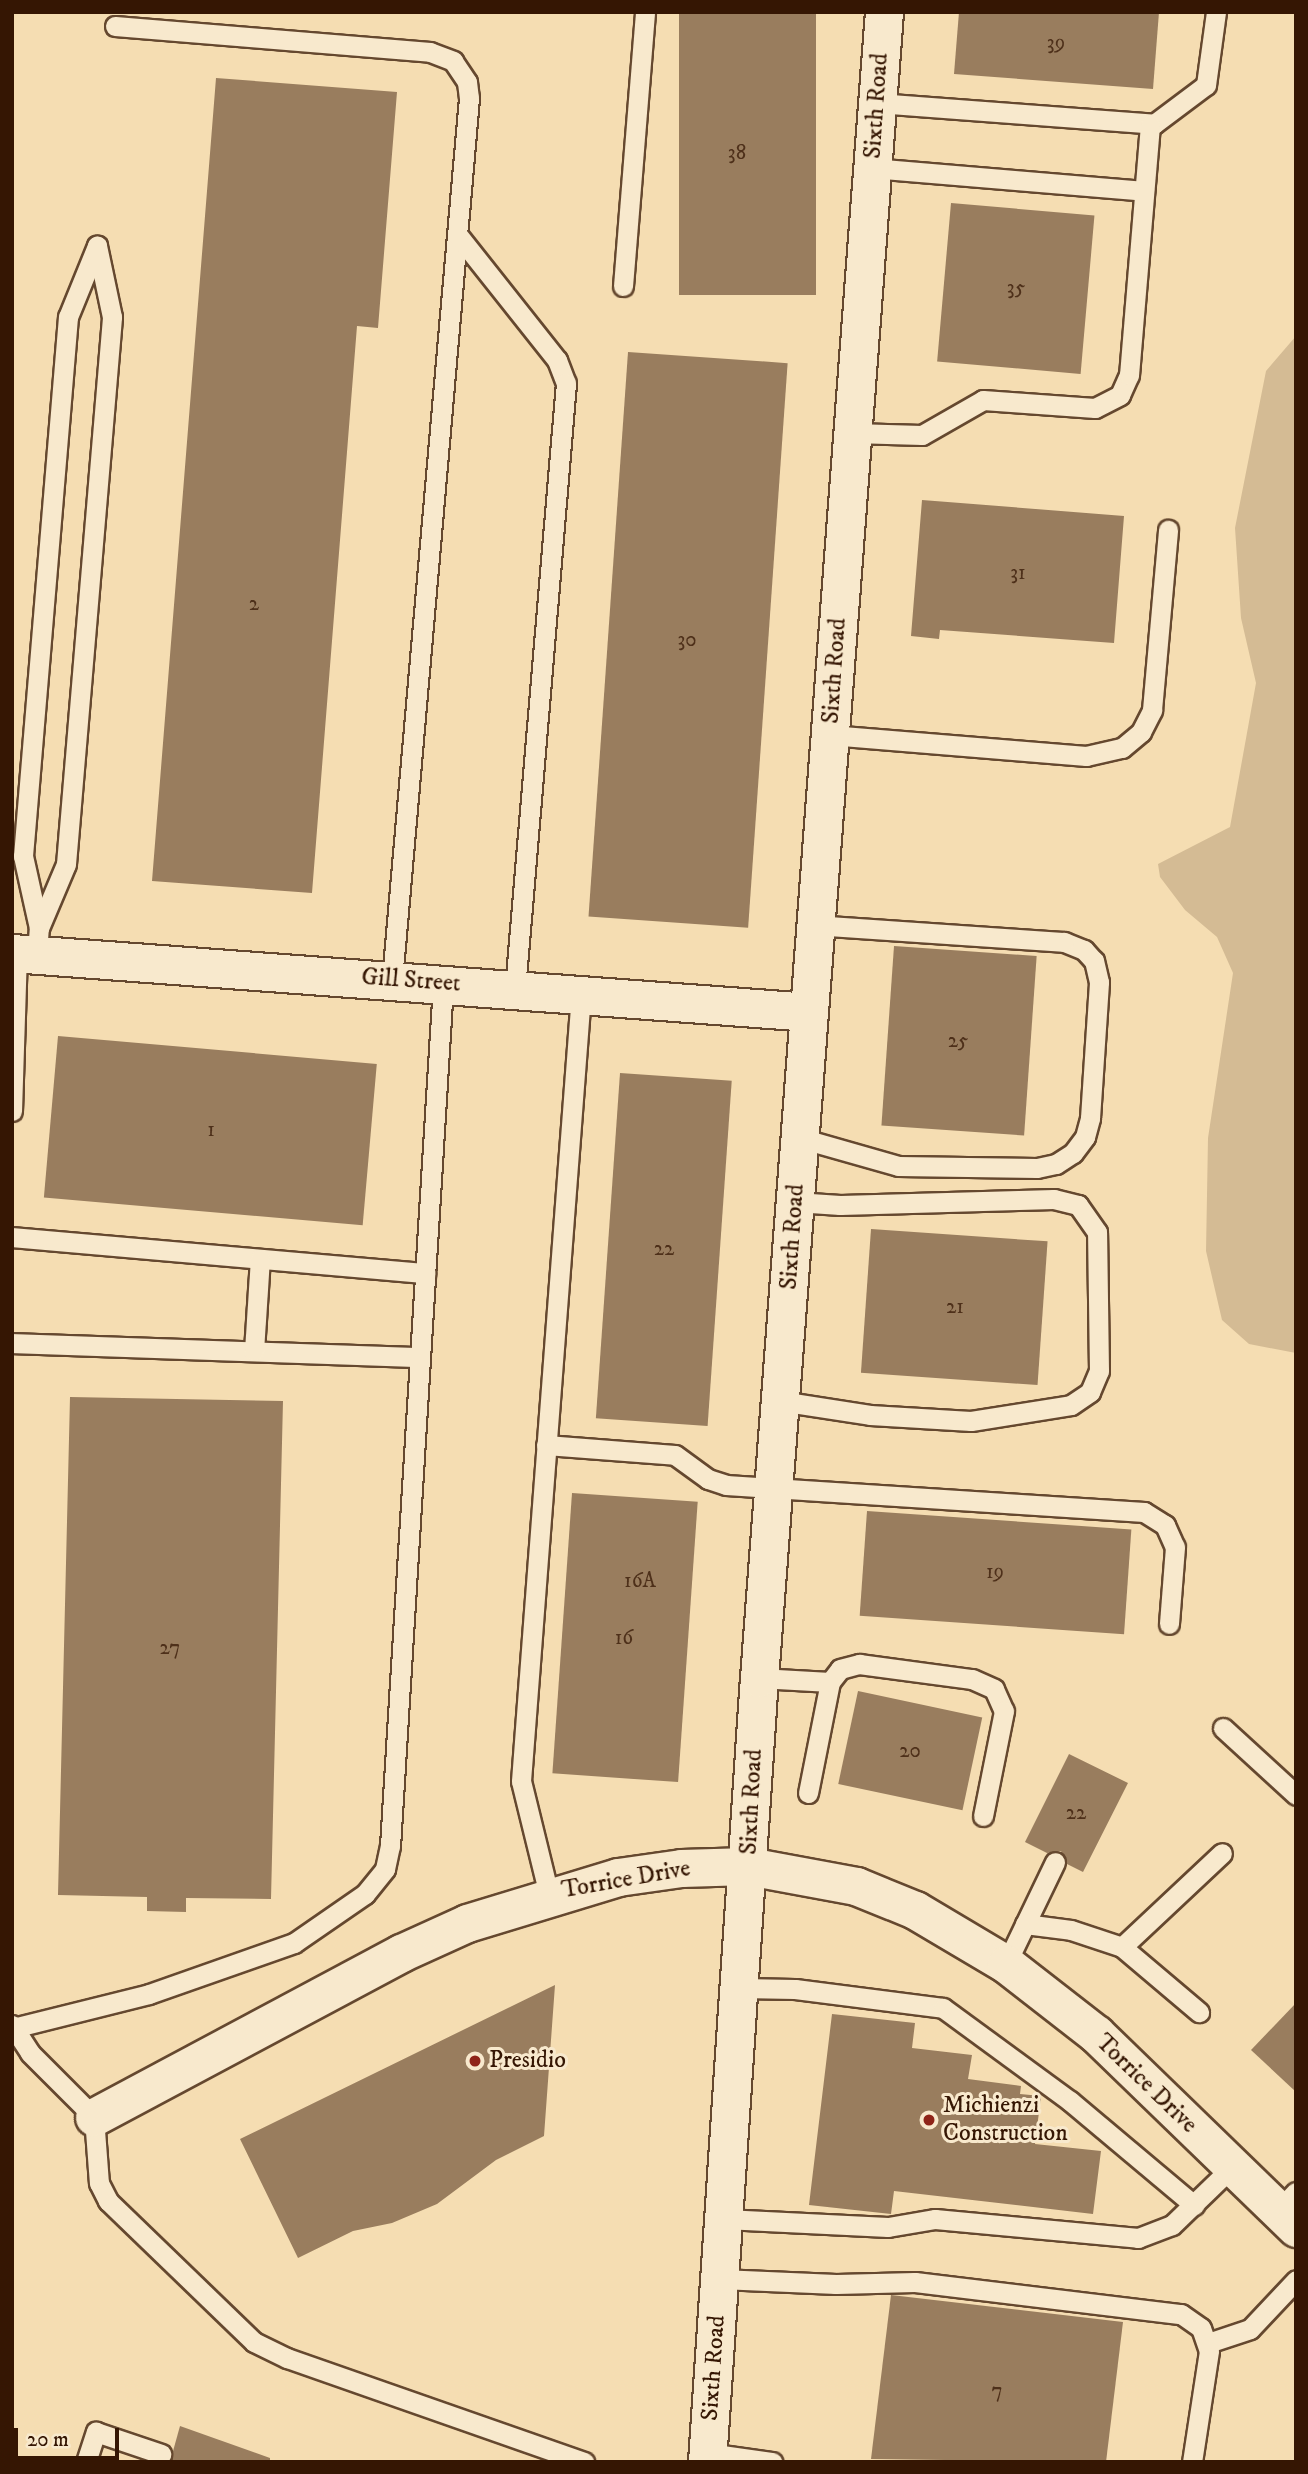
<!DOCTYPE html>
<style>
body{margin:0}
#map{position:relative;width:1308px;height:2474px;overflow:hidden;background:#f5ddb2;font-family:"IM FELL DW Pica",serif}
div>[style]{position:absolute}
.green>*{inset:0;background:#d4bb94}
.building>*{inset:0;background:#997d5e;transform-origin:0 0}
.roads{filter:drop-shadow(2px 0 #65482f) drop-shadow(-2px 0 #65482f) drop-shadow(0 2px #65482f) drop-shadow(0 -2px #65482f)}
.service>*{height:19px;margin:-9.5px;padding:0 9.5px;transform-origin:9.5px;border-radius:9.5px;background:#f8e9cd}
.minor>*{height:37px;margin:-18.5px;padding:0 18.5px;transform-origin:18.5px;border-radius:18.5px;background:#f8e9cd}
.dots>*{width:19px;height:19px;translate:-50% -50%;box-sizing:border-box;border:4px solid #f8e9cd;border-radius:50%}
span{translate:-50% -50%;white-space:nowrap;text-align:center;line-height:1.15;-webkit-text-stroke:6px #f8e9cd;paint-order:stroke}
.number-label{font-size:21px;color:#4e301a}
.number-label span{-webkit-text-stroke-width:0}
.street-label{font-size:24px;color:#351603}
.poi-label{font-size:24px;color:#351603}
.left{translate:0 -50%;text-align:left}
.frame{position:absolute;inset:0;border:14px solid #351603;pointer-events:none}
.scale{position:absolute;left:14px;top:2428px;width:105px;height:32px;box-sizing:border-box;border:4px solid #351603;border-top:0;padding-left:9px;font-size:21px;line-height:24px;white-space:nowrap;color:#351603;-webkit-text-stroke:5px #f8e9cd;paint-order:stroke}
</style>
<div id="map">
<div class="green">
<i style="clip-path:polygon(1296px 336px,1296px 1353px,1249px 1344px,1222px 1320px,1206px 1251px,1208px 1138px,1233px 973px,1217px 937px,1185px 910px,1160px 877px,1158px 864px,1230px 827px,1256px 683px,1241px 618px,1235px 528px,1266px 371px)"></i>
</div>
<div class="building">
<i style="left:679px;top:12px;width:137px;height:283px"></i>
<i style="clip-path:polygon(959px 12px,1159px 12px,1153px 89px,954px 74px)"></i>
<i style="clip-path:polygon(216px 78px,397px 92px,378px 328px,357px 326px,312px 893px,152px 881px)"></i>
<i style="left:951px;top:203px;width:144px;height:159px;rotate:5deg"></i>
<i style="left:628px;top:352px;width:160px;height:566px;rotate:4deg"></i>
<i style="clip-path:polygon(922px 500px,1124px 516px,1114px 643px,940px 630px,939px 639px,911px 636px)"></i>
<i style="left:894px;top:946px;width:143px;height:180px;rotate:4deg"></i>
<i style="left:58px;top:1036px;width:320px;height:162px;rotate:5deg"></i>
<i style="left:620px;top:1073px;width:112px;height:346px;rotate:4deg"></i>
<i style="left:871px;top:1229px;width:177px;height:144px;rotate:4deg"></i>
<i style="clip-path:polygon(70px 1397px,283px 1401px,271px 1899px,186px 1898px,186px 1912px,147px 1911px,147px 1897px,58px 1895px)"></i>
<i style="left:572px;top:1493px;width:126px;height:281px;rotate:4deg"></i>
<i style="left:867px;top:1511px;width:265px;height:105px;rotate:4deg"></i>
<i style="left:858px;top:1691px;width:127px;height:95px;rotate:12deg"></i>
<i style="clip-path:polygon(1069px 1754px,1128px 1783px,1083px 1872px,1067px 1864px,1061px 1851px,1047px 1853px,1025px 1842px)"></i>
<i style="clip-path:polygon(555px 1985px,544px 2136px,496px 2160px,437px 2204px,392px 2223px,353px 2231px,298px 2258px,240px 2139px)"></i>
<i style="clip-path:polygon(1296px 2003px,1296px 2092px,1251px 2050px)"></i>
<i style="clip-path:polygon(832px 2014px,915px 2023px,912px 2048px,972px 2055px,968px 2079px,1021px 2086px,1020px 2094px,1041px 2096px,1035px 2144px,1101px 2151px,1093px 2214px,894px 2191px,891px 2214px,809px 2205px)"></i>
<i style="clip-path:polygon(891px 2295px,1123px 2322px,1106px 2462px,871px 2459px)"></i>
<i style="clip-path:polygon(180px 2426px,270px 2458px,270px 2462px,170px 2462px)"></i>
</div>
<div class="roads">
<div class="service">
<i style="left:115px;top:26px;width:316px;rotate:4.7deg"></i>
<i style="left:430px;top:52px;width:25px;rotate:21deg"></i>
<i style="left:453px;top:61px;width:25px;rotate:56deg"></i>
<i style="left:467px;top:82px;width:16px;rotate:83deg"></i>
<i style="left:469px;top:98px;width:885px;rotate:94.99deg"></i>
<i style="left:877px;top:103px;width:278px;rotate:4.3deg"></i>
<i style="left:1154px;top:124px;width:65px;rotate:-36.9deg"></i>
<i style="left:1206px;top:85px;width:74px;rotate:-82.2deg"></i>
<i style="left:872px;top:168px;width:273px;rotate:4.8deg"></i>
<i style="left:457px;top:234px;width:161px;rotate:51.6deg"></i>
<i style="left:557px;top:360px;width:25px;rotate:69deg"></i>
<i style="left:566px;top:383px;width:608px;rotate:94.81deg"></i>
<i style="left:623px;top:286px;width:275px;rotate:-85.4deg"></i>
<i style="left:852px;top:433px;width:70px;rotate:1.6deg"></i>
<i style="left:922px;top:435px;width:70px;rotate:-29.8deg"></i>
<i style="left:983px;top:400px;width:112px;rotate:4.1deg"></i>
<i style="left:1095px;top:408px;width:28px;rotate:-27deg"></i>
<i style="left:1120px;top:395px;width:22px;rotate:-66deg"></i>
<i style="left:1129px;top:375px;width:251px;rotate:-85.2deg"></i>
<i style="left:830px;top:735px;width:257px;rotate:4.7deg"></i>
<i style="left:1086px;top:756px;width:37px;rotate:-13deg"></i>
<i style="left:1122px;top:748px;width:25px;rotate:-40deg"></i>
<i style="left:1141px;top:732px;width:25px;rotate:-63deg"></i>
<i style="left:1152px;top:710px;width:181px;rotate:-84.9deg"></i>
<i style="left:39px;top:928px;width:74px;rotate:-102.5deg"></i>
<i style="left:23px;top:856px;width:541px;rotate:-85.23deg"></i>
<i style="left:68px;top:317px;width:77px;rotate:-67.8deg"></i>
<i style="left:37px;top:954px;width:26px;rotate:-86deg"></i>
<i style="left:39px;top:928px;width:69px;rotate:-67.1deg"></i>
<i style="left:66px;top:864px;width:549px;rotate:-85.19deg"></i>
<i style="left:112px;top:317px;width:73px;rotate:-101.9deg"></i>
<i style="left:12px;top:1111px;width:158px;rotate:-88.2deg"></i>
<i style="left:800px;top:1138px;width:102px;rotate:15.9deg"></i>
<i style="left:898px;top:1166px;width:139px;rotate:0.8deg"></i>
<i style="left:1037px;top:1168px;width:19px;rotate:-12deg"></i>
<i style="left:1056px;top:1164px;width:20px;rotate:-33deg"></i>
<i style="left:1073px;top:1153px;width:20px;rotate:-53deg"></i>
<i style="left:1085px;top:1137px;width:20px;rotate:-75deg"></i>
<i style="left:1090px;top:1118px;width:136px;rotate:-86.2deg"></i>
<i style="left:1099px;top:982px;width:22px;rotate:-103deg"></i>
<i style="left:1094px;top:961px;width:15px;rotate:-132deg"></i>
<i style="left:1084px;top:950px;width:22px;rotate:-158deg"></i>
<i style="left:1064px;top:942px;width:249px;rotate:-176.1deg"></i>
<i style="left:12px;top:1237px;width:415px;rotate:5deg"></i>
<i style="left:12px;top:1343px;width:408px;rotate:2deg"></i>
<i style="left:254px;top:1351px;width:92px;rotate:-86.3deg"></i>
<i style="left:780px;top:1401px;width:91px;rotate:8.8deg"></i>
<i style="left:870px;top:1415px;width:101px;rotate:3.4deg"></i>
<i style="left:971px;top:1421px;width:101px;rotate:-9.1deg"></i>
<i style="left:1071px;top:1405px;width:23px;rotate:-34deg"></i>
<i style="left:1090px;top:1392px;width:23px;rotate:-67deg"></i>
<i style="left:1099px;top:1371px;width:139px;rotate:-90.8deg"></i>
<i style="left:1097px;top:1232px;width:33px;rotate:-125deg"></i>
<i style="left:1078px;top:1205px;width:25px;rotate:-166deg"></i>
<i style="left:1054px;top:1199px;width:214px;rotate:178.4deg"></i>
<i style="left:840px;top:1205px;width:45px;rotate:-176.2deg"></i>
<i style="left:546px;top:1445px;width:129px;rotate:4.4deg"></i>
<i style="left:675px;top:1455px;width:41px;rotate:36deg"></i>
<i style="left:708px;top:1479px;width:19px;rotate:18deg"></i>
<i style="left:726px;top:1485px;width:419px;rotate:3.7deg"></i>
<i style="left:1144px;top:1512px;width:25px;rotate:32deg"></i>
<i style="left:1165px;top:1525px;width:24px;rotate:66deg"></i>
<i style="left:1175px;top:1547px;width:77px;rotate:94.5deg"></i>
<i style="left:759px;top:1678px;width:71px;rotate:3.2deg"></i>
<i style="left:1223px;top:1728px;width:99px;rotate:42.5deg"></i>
<i style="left:808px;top:1793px;width:113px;rotate:-78.8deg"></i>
<i style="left:830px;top:1682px;width:16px;rotate:-52deg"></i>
<i style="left:840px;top:1669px;width:20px;rotate:-15deg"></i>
<i style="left:859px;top:1664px;width:114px;rotate:7.6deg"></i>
<i style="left:972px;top:1679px;width:24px;rotate:24deg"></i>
<i style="left:994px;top:1689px;width:24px;rotate:66deg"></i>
<i style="left:1004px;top:1711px;width:107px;rotate:101.3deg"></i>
<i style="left:549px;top:1895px;width:117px;rotate:-103.8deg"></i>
<i style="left:521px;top:1781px;width:789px;rotate:-85.64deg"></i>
<i style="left:1025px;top:1924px;width:46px;rotate:7.4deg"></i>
<i style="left:1071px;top:1930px;width:54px;rotate:18.4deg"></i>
<i style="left:1122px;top:1947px;width:101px;rotate:40.2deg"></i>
<i style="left:1122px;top:1947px;width:137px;rotate:-43.2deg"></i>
<i style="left:1006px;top:1964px;width:113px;rotate:-64.3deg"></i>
<i style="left:740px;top:1988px;width:55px;rotate:1deg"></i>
<i style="left:795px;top:1989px;width:149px;rotate:7.3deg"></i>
<i style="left:943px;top:2008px;width:157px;rotate:36.2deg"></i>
<i style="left:1070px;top:2101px;width:162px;rotate:40deg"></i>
<i style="left:12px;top:2025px;width:33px;rotate:57deg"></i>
<i style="left:30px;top:2053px;width:91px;rotate:45deg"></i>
<i style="left:94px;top:2117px;width:66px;rotate:85.7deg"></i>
<i style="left:99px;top:2183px;width:20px;rotate:63deg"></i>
<i style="left:108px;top:2201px;width:203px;rotate:44deg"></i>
<i style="left:254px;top:2342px;width:37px;rotate:26deg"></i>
<i style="left:287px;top:2358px;width:315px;rotate:19.3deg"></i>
<i style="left:13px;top:2028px;width:140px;rotate:-14deg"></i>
<i style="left:149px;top:1994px;width:154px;rotate:-19.4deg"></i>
<i style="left:294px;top:1943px;width:86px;rotate:-34.6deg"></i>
<i style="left:365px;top:1894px;width:32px;rotate:-51deg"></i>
<i style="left:385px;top:1869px;width:24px;rotate:-78deg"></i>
<i style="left:390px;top:1846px;width:864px;rotate:-86.48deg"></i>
<i style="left:1278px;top:2211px;width:26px;rotate:-47deg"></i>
<i style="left:724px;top:2219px;width:164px;rotate:2.8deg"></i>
<i style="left:888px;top:2227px;width:48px;rotate:-9.7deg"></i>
<i style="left:935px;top:2219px;width:204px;rotate:5.3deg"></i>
<i style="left:1138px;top:2238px;width:36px;rotate:-21deg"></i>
<i style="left:1172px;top:2225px;width:83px;rotate:-44deg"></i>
<i style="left:720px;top:2279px;width:116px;rotate:2.5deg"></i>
<i style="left:836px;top:2284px;width:79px;rotate:-1.5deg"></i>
<i style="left:915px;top:2282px;width:268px;rotate:6.9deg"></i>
<i style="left:1181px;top:2314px;width:24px;rotate:35deg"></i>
<i style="left:1201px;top:2328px;width:24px;rotate:71deg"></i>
<i style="left:1209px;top:2351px;width:112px;rotate:98.7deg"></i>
<i style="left:1208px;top:2343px;width:44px;rotate:-18.4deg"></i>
<i style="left:1250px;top:2329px;width:67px;rotate:-46.8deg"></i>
<i style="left:708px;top:2453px;width:65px;rotate:8deg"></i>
<i style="left:86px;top:2462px;width:32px;rotate:-72deg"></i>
<i style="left:96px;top:2432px;width:69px;rotate:18.7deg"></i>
</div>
<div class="minor">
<i style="left:12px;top:953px;width:799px;rotate:4.23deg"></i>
<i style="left:94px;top:2117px;width:348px;rotate:-28.1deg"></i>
<i style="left:401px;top:1953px;width:72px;rotate:-24.4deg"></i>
<i style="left:467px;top:1923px;width:158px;rotate:-16.9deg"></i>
<i style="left:618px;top:1877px;width:64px;rotate:-8.1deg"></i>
<i style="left:681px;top:1868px;width:67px;rotate:-1.7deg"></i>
<i style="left:748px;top:1866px;width:110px;rotate:10.5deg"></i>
<i style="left:856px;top:1886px;width:64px;rotate:22.1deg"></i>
<i style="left:915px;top:1910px;width:106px;rotate:30.7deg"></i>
<i style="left:1006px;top:1964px;width:114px;rotate:37.9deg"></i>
<i style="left:1096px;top:2034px;width:279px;rotate:44.1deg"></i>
<i style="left:707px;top:2462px;width:786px;rotate:-86.21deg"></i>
<i style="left:759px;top:1678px;width:1671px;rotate:-85.71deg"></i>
</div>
</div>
<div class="dots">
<i style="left:475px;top:2061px;background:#8f2418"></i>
<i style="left:929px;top:2120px;background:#8f2418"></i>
</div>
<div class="number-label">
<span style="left:1056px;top:43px">39</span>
<span style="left:737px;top:153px">38</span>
<span style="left:1016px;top:288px">35</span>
<span style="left:1018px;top:573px">31</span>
<span style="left:254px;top:604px">2</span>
<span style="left:687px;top:640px">30</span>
<span style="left:958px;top:1041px">25</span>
<span style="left:211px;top:1130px">1</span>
<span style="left:664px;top:1249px">22</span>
<span style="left:955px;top:1307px">21</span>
<span style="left:995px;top:1572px">19</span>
<span style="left:640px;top:1581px">16A</span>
<span style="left:624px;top:1638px">16</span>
<span style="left:170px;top:1648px">27</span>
<span style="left:910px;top:1751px">20</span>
<span style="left:1076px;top:1813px">22</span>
<span style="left:997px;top:2391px">7</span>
</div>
<div class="street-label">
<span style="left:877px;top:106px;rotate:-86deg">Sixth Road</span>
<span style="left:835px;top:671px;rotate:-86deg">Sixth Road</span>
<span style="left:411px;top:981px;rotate:4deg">Gill Street</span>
<span style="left:793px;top:1237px;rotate:-86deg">Sixth Road</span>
<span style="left:752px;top:1802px;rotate:-87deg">Sixth Road</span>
<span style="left:626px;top:1880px;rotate:-10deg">Torrice Drive</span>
<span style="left:1146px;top:2084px;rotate:44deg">Torrice Drive</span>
<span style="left:714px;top:2368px;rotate:-86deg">Sixth Road</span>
</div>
<div class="poi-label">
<span class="left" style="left:489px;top:2061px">Presidio</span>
<span class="left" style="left:943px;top:2120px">Michienzi<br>Construction</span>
</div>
<div class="frame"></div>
<div class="scale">20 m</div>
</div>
